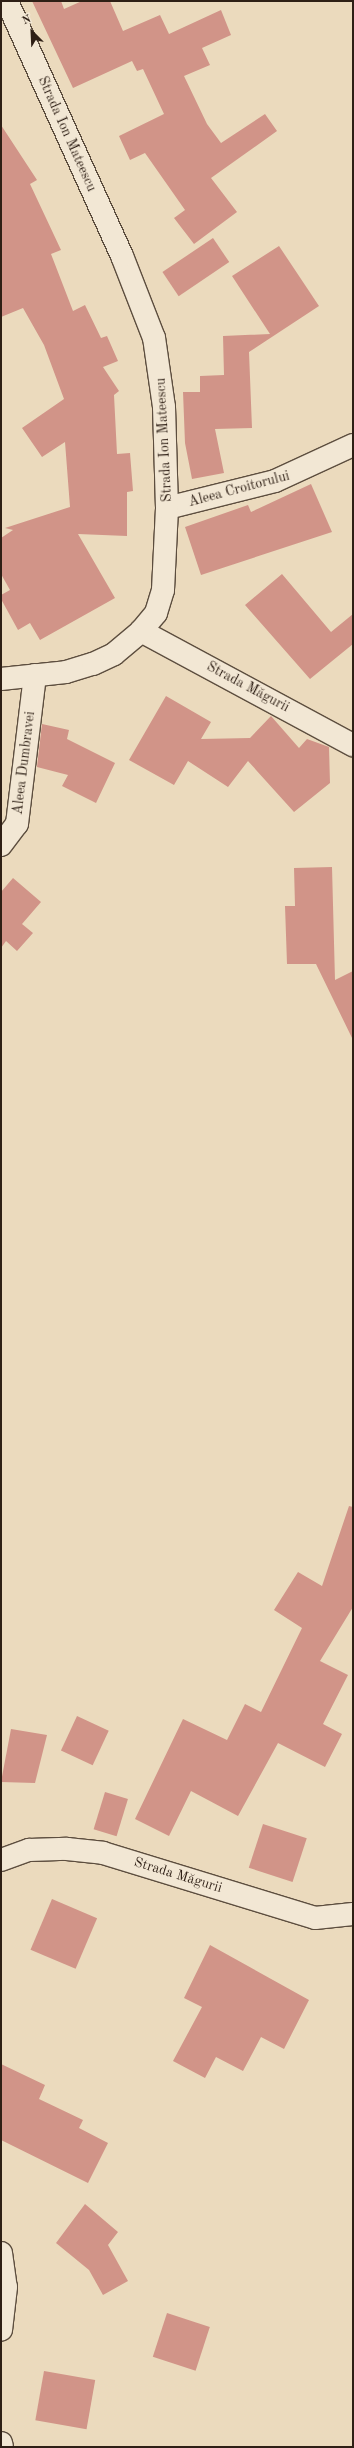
<!DOCTYPE html>
<meta charset="utf-8">
<style>
body{margin:0}
#map{position:relative;width:354px;height:2448px;overflow:hidden;background:#ebdabd;font-family:"Old Standard TT",serif}
div>[style]{position:absolute}
.building>*{inset:0;background:#d19488;transform-origin:0 0}
.roads{filter:drop-shadow(1px 0 #5d4e3f) drop-shadow(-1px 0 #5d4e3f) drop-shadow(0 1px #5d4e3f) drop-shadow(0 -1px #5d4e3f)}
.street>*{height:22px;margin:-11px;padding:0 11px;transform-origin:11px;border-radius:11px;background:#f2e7d4}
.secondary>*{height:22px;margin:-11px;padding:0 11px;transform-origin:11px;border-radius:11px;background:#f2e7d4}
span{translate:-50% -50%;white-space:nowrap;text-align:center;line-height:1.15;-webkit-text-stroke:3px #f2e7d4;paint-order:stroke}
.street-label{font-size:14px;color:#2e1f15}
.frame{position:absolute;inset:0;border:2px solid #2e1f15;pointer-events:none}
.north{position:absolute;left:12px;top:12px;width:40px;height:40px;-webkit-text-stroke:3px #f2e7d4;paint-order:stroke;rotate:336deg;font-size:11px;font-weight:700;line-height:16px;text-align:center;color:#2e1f15}
.north::after{content:'';display:block;margin:auto;width:14px;height:18px;background:#2e1f15;clip-path:polygon(50% 0,100% 100%,50% 72%,0 100%)}
</style>
<div id="map">
<div class="building">
<i style="clip-path:polygon(32px 1px,61px 1px,64px 9px,82px 1px,110px 1px,123px 31px,160px 15px,169px 34px,221px 10px,231px 35px,202px 48px,210px 65px,184px 76px,207px 124px,221px 143px,265px 114px,277px 131px,211px 178px,237px 212px,194px 244px,174px 218px,185px 210px,145px 153px,130px 160px,119px 136px,164px 114px,143px 69px,137px 71px,132px 61px,73px 88px)"></i>
<i style="clip-path:polygon(1px 125px,37px 180px,30px 184px,61px 250px,51px 254px,73px 311px,85px 305px,101px 338px,107px 336px,118px 361px,103px 367px,119px 391px,114px 395px,117px 454px,130px 453px,133px 491px,127px 492px,127px 536px,78px 534px,115px 598px,40px 640px,30px 623px,18px 630px,1px 599px,1px 595px,10px 590px,1px 574px,1px 538px,13px 530px,5px 528px,70px 507px,65px 442px,42px 457px,22px 428px,64px 399px,44px 345px,23px 308px,1px 317px)"></i>
<i style="left:213px;top:238px;width:29px;height:61px;rotate:56deg"></i>
<i style="clip-path:polygon(279px 246px,319px 306px,249px 352px,252px 428px,215px 429px,224px 473px,192px 479px,185px 443px,183px 392px,200px 392px,200px 376px,224px 375px,223px 336px,270px 334px,232px 276px)"></i>
<i style="clip-path:polygon(311px 484px,332px 532px,201px 575px,185px 527px,248px 505px,251px 512px)"></i>
<i style="clip-path:polygon(282px 574px,331px 632px,353px 614px,353px 644px,310px 679px,245px 605px)"></i>
<i style="clip-path:polygon(166px 696px,211px 722px,201px 739px,250px 738px,271px 716px,299px 748px,307px 739px,329px 747px,330px 783px,294px 812px,248px 761px,228px 787px,188px 761px,174px 785px,129px 760px)"></i>
<i style="clip-path:polygon(42px 724px,69px 730px,67px 739px,115px 763px,96px 803px,62px 786px,68px 775px,37px 767px)"></i>
<i style="clip-path:polygon(332px 867px,335px 980px,353px 971px,353px 1040px,316px 964px,287px 964px,285px 906px,295px 906px,294px 868px)"></i>
<i style="clip-path:polygon(13px 878px,41px 902px,22px 924px,33px 933px,17px 951px,6px 941px,1px 948px,1px 892px)"></i>
<i style="clip-path:polygon(349px 1506px,353px 1507px,353px 1607px,320px 1661px,348px 1675px,323px 1724px,342px 1734px,325px 1767px,278px 1743px,238px 1816px,191px 1791px,169px 1836px,135px 1819px,183px 1719px,227px 1740px,245px 1704px,261px 1712px,302px 1628px,274px 1610px,298px 1572px,322px 1586px)"></i>
<i style="left:77px;top:1716px;width:35px;height:38px;rotate:25deg"></i>
<i style="clip-path:polygon(11px 1729px,47px 1735px,35px 1783px,1px 1782px)"></i>
<i style="left:105px;top:1792px;width:24px;height:39px;rotate:17deg"></i>
<i style="left:263px;top:1824px;width:46px;height:46px;rotate:18deg"></i>
<i style="left:52px;top:1899px;width:49px;height:55px;rotate:23deg"></i>
<i style="clip-path:polygon(210px 1945px,309px 2000px,284px 2049px,261px 2037px,243px 2071px,216px 2057px,205px 2078px,173px 2061px,202px 2007px,184px 1998px)"></i>
<i style="clip-path:polygon(1px 2064px,45px 2085px,39px 2099px,83px 2120px,79px 2128px,108px 2143px,88px 2183px,1px 2140px)"></i>
<i style="clip-path:polygon(85px 2204px,118px 2232px,108px 2245px,128px 2281px,103px 2295px,89px 2270px,56px 2243px)"></i>
<i style="left:167px;top:2313px;width:45px;height:46px;rotate:18deg"></i>
<i style="left:44px;top:2371px;width:52px;height:50px;rotate:10deg"></i>
</div>
<div class="roads">
<div class="street">
<i style="left:167px;top:508px;width:111px;rotate:-14deg"></i>
<i style="left:275px;top:481px;width:86px;rotate:-24.8deg"></i>
<i style="left:141px;top:631px;width:241px;rotate:28.3deg"></i>
<i style="left:1px;top:845px;width:26px;rotate:-53deg"></i>
<i style="left:17px;top:824px;width:150px;rotate:-83.1deg"></i>
<i style="left:1px;top:1860px;width:30px;rotate:-20deg"></i>
<i style="left:29px;top:1850px;width:38px;rotate:-2deg"></i>
<i style="left:67px;top:1849px;width:36px;rotate:6deg"></i>
<i style="left:103px;top:1853px;width:222px;rotate:17deg"></i>
<i style="left:315px;top:1918px;width:38px;rotate:-6deg"></i>
<i style="left:1px;top:2253px;width:34px;rotate:82deg"></i>
<i style="left:6px;top:2287px;width:43px;rotate:96.6deg"></i>
<i style="left:1px;top:2443px;width:4px;rotate:76deg"></i>
</div>
<div class="secondary">
<i style="left:1px;top:679px;width:65px;rotate:-6.1deg"></i>
<i style="left:66px;top:672px;width:28px;rotate:-17deg"></i>
<i style="left:93px;top:664px;width:23px;rotate:-25deg"></i>
<i style="left:114px;top:654px;width:35px;rotate:-40deg"></i>
<i style="left:141px;top:631px;width:23px;rotate:-50deg"></i>
<i style="left:156px;top:613px;width:24px;rotate:-73deg"></i>
<i style="left:163px;top:590px;width:82px;rotate:-87.2deg"></i>
<i style="left:167px;top:508px;width:101px;rotate:-91.7deg"></i>
<i style="left:164px;top:407px;width:70px;rotate:-98.2deg"></i>
<i style="left:154px;top:338px;width:88px;rotate:-111.3deg"></i>
<i style="left:122px;top:256px;width:280px;rotate:-114.3deg"></i>
</div>
</div>
<div class="street-label">
<span style="left:67px;top:134px;rotate:66deg">Strada Ion Mateescu</span>
<span style="left:164px;top:440px;rotate:-93deg">Strada Ion Mateescu</span>
<span style="left:239px;top:489px;rotate:-15deg">Aleea Croitorului</span>
<span style="left:248px;top:687px;rotate:28deg">Strada Măgurii</span>
<span style="left:24px;top:763px;rotate:-83deg">Aleea Dumbravei</span>
<span style="left:178px;top:1875px;rotate:17deg">Strada Măgurii</span>
</div>
<div class="frame"></div>
<div class="north">N</div>
</div>
